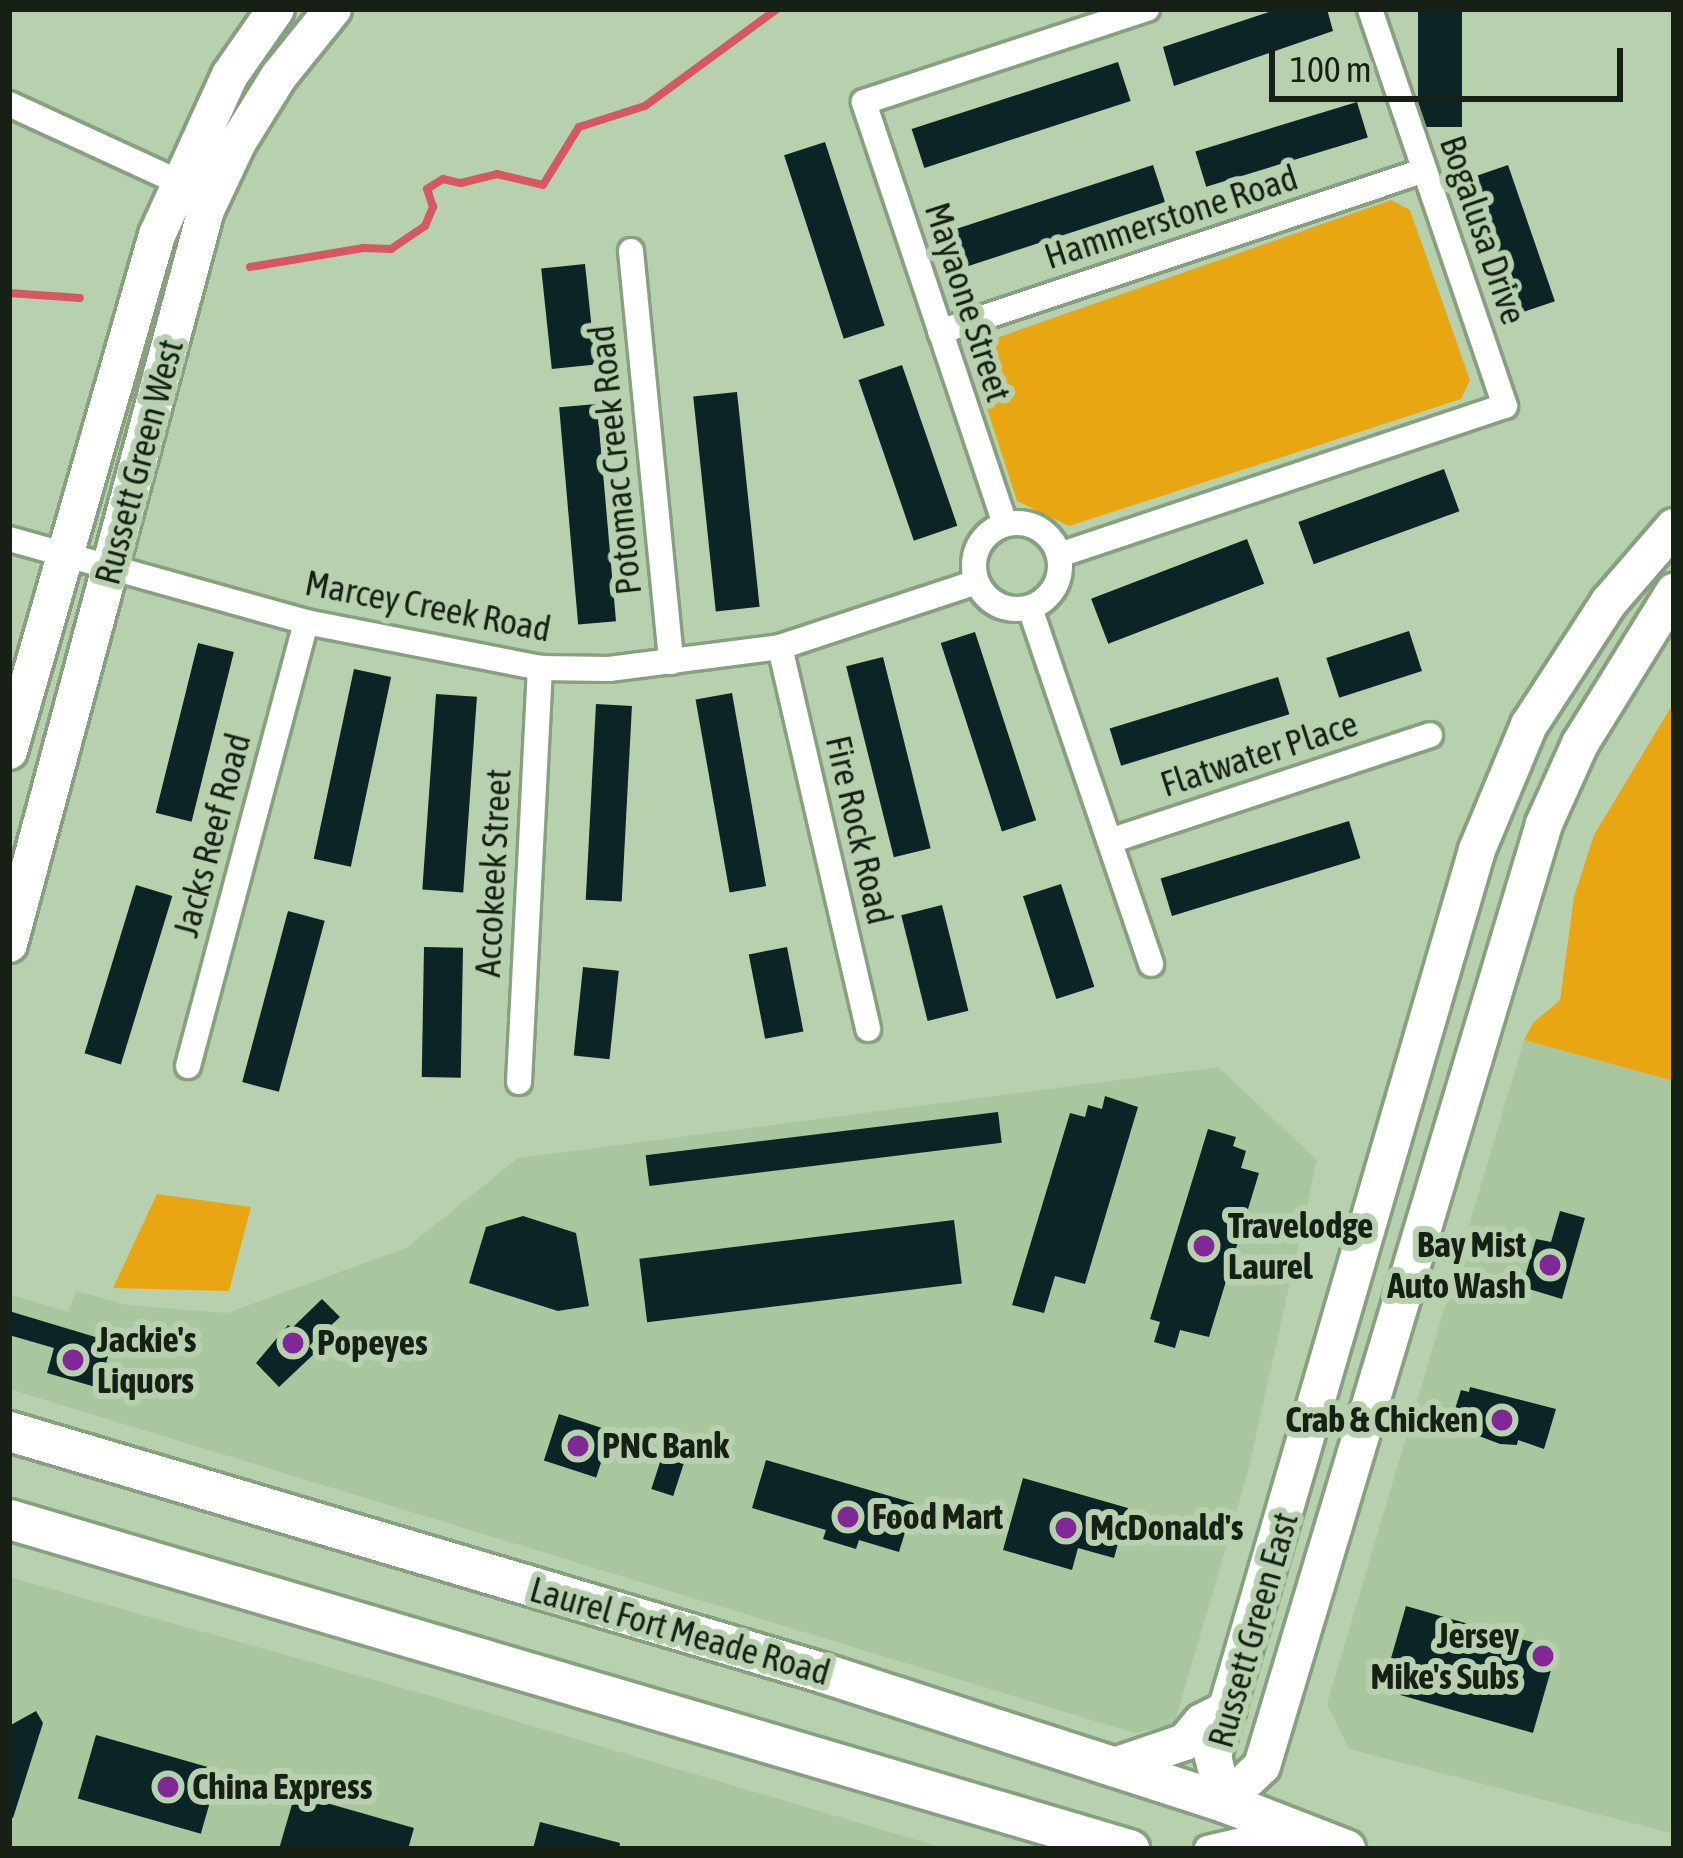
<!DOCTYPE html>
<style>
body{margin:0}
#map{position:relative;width:1683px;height:1858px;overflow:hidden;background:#b7d1af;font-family:"Asap Condensed",sans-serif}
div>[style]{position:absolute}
.built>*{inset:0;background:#a8c79f}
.green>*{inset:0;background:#e9a613}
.stream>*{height:8px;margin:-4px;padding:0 4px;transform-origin:4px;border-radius:4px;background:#d65861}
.building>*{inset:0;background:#0b2526;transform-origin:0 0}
.roads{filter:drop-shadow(3px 0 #87a07f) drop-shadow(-3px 0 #87a07f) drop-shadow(0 3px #87a07f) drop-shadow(0 -3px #87a07f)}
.street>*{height:24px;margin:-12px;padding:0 12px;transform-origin:12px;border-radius:12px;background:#fff}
.street>.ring{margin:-12px;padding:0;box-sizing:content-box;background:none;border:24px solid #fff;border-radius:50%}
.secondary>*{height:36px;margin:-18px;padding:0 18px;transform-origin:18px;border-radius:18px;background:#fff}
.primary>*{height:39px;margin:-19.5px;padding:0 19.5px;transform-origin:19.5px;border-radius:19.5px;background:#fff}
.dots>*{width:33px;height:33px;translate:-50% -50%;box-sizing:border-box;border:6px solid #b7d1af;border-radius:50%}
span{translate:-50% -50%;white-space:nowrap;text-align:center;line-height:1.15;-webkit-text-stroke:12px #b7d1af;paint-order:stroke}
.street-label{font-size:36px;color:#172014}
.poi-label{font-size:36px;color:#172014;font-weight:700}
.left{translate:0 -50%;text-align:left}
.right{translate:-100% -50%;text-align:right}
.frame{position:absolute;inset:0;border:12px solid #172014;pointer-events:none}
.scale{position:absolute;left:1269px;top:48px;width:354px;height:54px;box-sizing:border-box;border:6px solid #172014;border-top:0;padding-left:15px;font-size:36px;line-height:42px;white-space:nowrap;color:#172014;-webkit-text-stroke:9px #b7d1af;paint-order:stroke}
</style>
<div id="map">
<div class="built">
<i style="clip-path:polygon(1524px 1040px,1674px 1081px,1674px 1834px,1349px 1749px,1327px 1704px)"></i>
<i style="clip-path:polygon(1218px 1067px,1317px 1160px,1249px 1468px,1174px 1725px,1134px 1733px,9px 1389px,9px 1294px,69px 1312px,76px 1291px,128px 1305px,227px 1313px,406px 1248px,518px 1158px)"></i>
<i style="clip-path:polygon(9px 1577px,438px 1698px,947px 1849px,9px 1849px)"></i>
</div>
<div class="green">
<i style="clip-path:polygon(1391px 200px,1410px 210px,1470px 380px,1461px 399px,1069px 526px,1017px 501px,971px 359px,982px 343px)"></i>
<i style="clip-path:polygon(1674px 702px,1674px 1081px,1524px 1040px,1533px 1023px,1560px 1000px,1574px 897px,1594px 835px)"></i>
<i style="clip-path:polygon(157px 1194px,251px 1207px,229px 1291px,113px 1288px)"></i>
</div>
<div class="stream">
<i style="left:250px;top:267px;width:115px;rotate:-9.5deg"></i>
<i style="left:363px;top:248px;width:28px;rotate:2deg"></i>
<i style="left:391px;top:249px;width:41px;rotate:-34.1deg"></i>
<i style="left:425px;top:226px;width:21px;rotate:-67deg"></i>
<i style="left:433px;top:207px;width:19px;rotate:-108deg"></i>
<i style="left:427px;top:189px;width:19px;rotate:-32deg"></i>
<i style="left:443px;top:179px;width:18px;rotate:13deg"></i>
<i style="left:461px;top:183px;width:37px;rotate:-14deg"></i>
<i style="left:497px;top:174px;width:47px;rotate:13.4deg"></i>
<i style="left:543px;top:185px;width:68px;rotate:-58.2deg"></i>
<i style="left:579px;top:127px;width:69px;rotate:-17.7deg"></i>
<i style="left:645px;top:106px;width:164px;rotate:-36.3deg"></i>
<i style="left:9px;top:293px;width:71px;rotate:4deg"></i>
</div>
<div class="building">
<i style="clip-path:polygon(1278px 9px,1327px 9px,1333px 31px,1174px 86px,1163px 47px)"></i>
<i style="left:1418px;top:9px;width:44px;height:118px"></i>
<i style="left:1118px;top:62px;width:41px;height:217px;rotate:72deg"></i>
<i style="left:1357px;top:102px;width:37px;height:169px;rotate:73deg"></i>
<i style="left:825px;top:142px;width:193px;height:43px;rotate:72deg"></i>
<i style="left:1153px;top:165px;width:39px;height:217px;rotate:72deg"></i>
<i style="left:1508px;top:165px;width:144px;height:40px;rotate:71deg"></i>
<i style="left:585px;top:264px;width:101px;height:44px;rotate:84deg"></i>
<i style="left:902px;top:365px;width:170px;height:46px;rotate:71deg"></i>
<i style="left:737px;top:392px;width:216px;height:44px;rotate:84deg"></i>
<i style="left:597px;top:404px;width:218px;height:38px;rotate:85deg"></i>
<i style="left:1444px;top:469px;width:45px;height:155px;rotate:70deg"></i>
<i style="left:1247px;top:539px;width:48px;height:167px;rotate:69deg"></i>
<i style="left:1409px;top:631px;width:42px;height:87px;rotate:72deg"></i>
<i style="left:975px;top:632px;width:198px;height:36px;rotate:72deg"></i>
<i style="left:198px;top:643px;width:37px;height:175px;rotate:14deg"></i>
<i style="left:883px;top:657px;width:197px;height:38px;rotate:76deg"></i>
<i style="left:354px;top:669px;width:38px;height:194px;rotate:12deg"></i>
<i style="left:1278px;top:677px;width:39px;height:176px;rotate:73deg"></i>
<i style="left:732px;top:693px;width:196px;height:37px;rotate:80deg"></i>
<i style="left:436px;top:694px;width:41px;height:196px;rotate:4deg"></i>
<i style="left:596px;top:704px;width:36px;height:196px;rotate:3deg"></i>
<i style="left:1349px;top:821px;width:39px;height:197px;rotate:73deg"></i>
<i style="left:1061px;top:884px;width:108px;height:40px;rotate:72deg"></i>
<i style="left:136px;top:885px;width:38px;height:176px;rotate:17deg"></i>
<i style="left:942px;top:905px;width:109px;height:42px;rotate:76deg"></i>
<i style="left:288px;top:911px;width:38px;height:177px;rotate:15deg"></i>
<i style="left:424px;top:947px;width:39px;height:130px;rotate:1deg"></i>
<i style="left:787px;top:947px;width:86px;height:39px;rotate:79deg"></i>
<i style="left:583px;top:967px;width:36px;height:89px;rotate:6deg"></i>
<i style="clip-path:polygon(1105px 1096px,1138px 1107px,1085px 1284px,1055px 1276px,1044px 1313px,1012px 1305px,1070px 1113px,1085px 1117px,1088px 1105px,1102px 1109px)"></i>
<i style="left:998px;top:1112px;width:31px;height:355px;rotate:83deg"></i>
<i style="clip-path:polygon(1208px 1129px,1236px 1137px,1233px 1146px,1246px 1151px,1241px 1168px,1259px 1173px,1209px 1337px,1180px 1330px,1175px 1348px,1154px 1342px,1160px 1322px,1150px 1319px)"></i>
<i style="clip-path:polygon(1560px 1211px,1585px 1218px,1562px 1299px,1522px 1287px,1536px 1239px,1551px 1242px)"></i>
<i style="clip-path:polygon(523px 1216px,576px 1233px,589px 1306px,558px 1311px,469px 1283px,486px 1227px)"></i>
<i style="left:954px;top:1220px;width:64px;height:317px;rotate:83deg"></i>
<i style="clip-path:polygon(322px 1299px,340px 1317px,309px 1346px,315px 1353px,279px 1387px,256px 1363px,288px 1325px,292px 1328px)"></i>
<i style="clip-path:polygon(9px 1311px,112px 1342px,99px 1388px,47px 1373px,54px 1348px,9px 1335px)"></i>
<i style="clip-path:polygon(1470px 1387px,1556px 1409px,1544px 1449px,1518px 1440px,1517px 1445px,1500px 1444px,1450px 1425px,1461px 1390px,1469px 1392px)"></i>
<i style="left:559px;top:1414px;width:55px;height:49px;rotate:18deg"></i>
<i style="left:664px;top:1450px;width:23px;height:41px;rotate:18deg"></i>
<i style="clip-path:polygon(766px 1460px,914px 1503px,899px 1552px,859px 1540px,856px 1549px,823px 1539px,826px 1530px,752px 1508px)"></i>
<i style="clip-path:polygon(1023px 1478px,1128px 1508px,1114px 1558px,1078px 1548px,1072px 1570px,1003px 1550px)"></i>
<i style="left:1406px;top:1606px;width:157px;height:87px;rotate:16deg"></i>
<i style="clip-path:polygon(36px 1711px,43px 1723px,13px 1818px,9px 1817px,9px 1726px)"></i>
<i style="left:96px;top:1735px;width:128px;height:66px;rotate:16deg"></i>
<i style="clip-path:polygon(295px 1794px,414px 1828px,408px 1849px,279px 1849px)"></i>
<i style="clip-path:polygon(540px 1822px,620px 1843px,619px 1849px,533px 1849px)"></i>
</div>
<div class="roads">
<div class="street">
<i style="left:9px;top:104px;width:201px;rotate:24.7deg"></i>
<i style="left:631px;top:251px;width:413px;rotate:84.4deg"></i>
<i style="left:940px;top:332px;width:511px;rotate:-18.47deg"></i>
<i class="ring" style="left:974px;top:523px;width:62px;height:62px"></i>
<i style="left:1005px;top:524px;width:445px;rotate:-108.5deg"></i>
<i style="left:864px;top:102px;width:298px;rotate:-18.2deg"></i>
<i style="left:9px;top:539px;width:308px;rotate:15.6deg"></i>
<i style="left:306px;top:622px;width:238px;rotate:11.1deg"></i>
<i style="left:540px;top:668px;width:69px;rotate:0.8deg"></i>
<i style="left:609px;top:669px;width:172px;rotate:-7.3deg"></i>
<i style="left:780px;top:647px;width:206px;rotate:-18.3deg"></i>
<i style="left:1059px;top:555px;width:470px;rotate:-18.5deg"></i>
<i style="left:1505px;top:406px;width:419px;rotate:-108.8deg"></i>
<i style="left:1030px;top:608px;width:376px;rotate:71.2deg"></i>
<i style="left:780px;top:647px;width:392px;rotate:77deg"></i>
<i style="left:1110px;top:841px;width:337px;rotate:-18.3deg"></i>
<i style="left:188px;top:1066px;width:459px;rotate:-75.1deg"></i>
<i style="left:519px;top:1082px;width:415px;rotate:-87.1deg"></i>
<i style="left:1207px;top:1848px;width:36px;rotate:-13deg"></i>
<i style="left:1242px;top:1840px;width:32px;rotate:16deg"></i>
</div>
<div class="secondary">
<i style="left:1674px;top:527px;width:99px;rotate:130.9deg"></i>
<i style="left:1609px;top:602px;width:147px;rotate:123deg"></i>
<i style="left:1529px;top:725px;width:135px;rotate:112.6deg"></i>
<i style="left:1477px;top:850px;width:944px;rotate:106.25deg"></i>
<i style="left:1213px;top:1756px;width:47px;rotate:76.6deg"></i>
<i style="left:1224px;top:1802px;width:52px;rotate:-43.5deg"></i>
<i style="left:1262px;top:1766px;width:983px;rotate:-73.33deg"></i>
<i style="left:1544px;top:824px;width:88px;rotate:-65.8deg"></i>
<i style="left:1580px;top:744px;width:179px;rotate:-58.3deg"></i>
<i style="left:9px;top:751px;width:537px;rotate:-74deg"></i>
<i style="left:157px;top:235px;width:176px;rotate:-65.5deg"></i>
<i style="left:230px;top:75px;width:80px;rotate:-55.1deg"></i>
<i style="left:9px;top:944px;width:760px;rotate:-74.98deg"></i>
<i style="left:206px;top:210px;width:75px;rotate:-64.8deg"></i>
<i style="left:238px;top:142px;width:78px;rotate:-58.2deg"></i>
<i style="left:279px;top:76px;width:86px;rotate:-51.1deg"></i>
<i style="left:1114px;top:1766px;width:75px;rotate:-18.7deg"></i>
<i style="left:1185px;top:1742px;width:26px;rotate:-50deg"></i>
<i style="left:1202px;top:1722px;width:29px;rotate:-27deg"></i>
</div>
<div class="primary">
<i style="left:9px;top:1431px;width:847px;rotate:16.53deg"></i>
<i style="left:821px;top:1672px;width:423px;rotate:17.9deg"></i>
<i style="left:1224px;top:1802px;width:130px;rotate:21.2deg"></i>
<i style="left:9px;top:1519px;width:1168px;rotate:16.42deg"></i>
</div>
</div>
<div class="dots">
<i style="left:1204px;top:1246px;background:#7f2896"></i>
<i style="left:1550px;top:1265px;background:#7f2896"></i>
<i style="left:293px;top:1343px;background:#7f2896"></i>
<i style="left:73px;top:1360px;background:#7f2896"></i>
<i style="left:1502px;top:1420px;background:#7f2896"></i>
<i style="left:578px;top:1446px;background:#7f2896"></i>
<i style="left:848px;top:1517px;background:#7f2896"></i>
<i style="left:1066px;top:1528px;background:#7f2896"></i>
<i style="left:1543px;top:1656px;background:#7f2896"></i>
<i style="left:168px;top:1787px;background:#7f2896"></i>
</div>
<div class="street-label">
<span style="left:1171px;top:217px;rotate:-18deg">Hammerstone Road</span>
<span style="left:1483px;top:230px;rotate:71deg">Bogalusa Drive</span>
<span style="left:968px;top:302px;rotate:72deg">Mayaone Street</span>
<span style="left:615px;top:460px;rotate:-96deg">Potomac Creek Road</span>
<span style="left:139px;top:462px;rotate:-75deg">Russett Green West</span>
<span style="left:428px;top:606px;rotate:11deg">Marcey Creek Road</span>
<span style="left:1259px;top:754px;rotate:-18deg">Flatwater Place</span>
<span style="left:859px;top:830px;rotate:77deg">Fire Rock Road</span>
<span style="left:212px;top:835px;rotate:-75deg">Jacks Reef Road</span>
<span style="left:493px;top:873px;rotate:-87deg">Accokeek Street</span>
<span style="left:1253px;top:1630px;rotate:-74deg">Russett Green East</span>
<span style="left:680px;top:1631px;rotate:16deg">Laurel Fort Meade Road</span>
</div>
<div class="poi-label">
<span class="left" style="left:1228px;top:1246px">Travelodge<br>Laurel</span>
<span class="right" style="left:1526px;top:1265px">Bay Mist<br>Auto Wash</span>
<span class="left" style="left:97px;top:1360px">Jackie's<br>Liquors</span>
<span class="left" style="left:317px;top:1343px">Popeyes</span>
<span class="right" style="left:1478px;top:1420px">Crab &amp; Chicken</span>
<span class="left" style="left:602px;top:1446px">PNC Bank</span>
<span class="left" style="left:872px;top:1517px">Food Mart</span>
<span class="left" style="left:1090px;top:1528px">McDonald's</span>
<span class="right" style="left:1519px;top:1656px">Jersey<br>Mike's Subs</span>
<span class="left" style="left:192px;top:1787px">China Express</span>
</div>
<div class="frame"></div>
<div class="scale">100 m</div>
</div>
